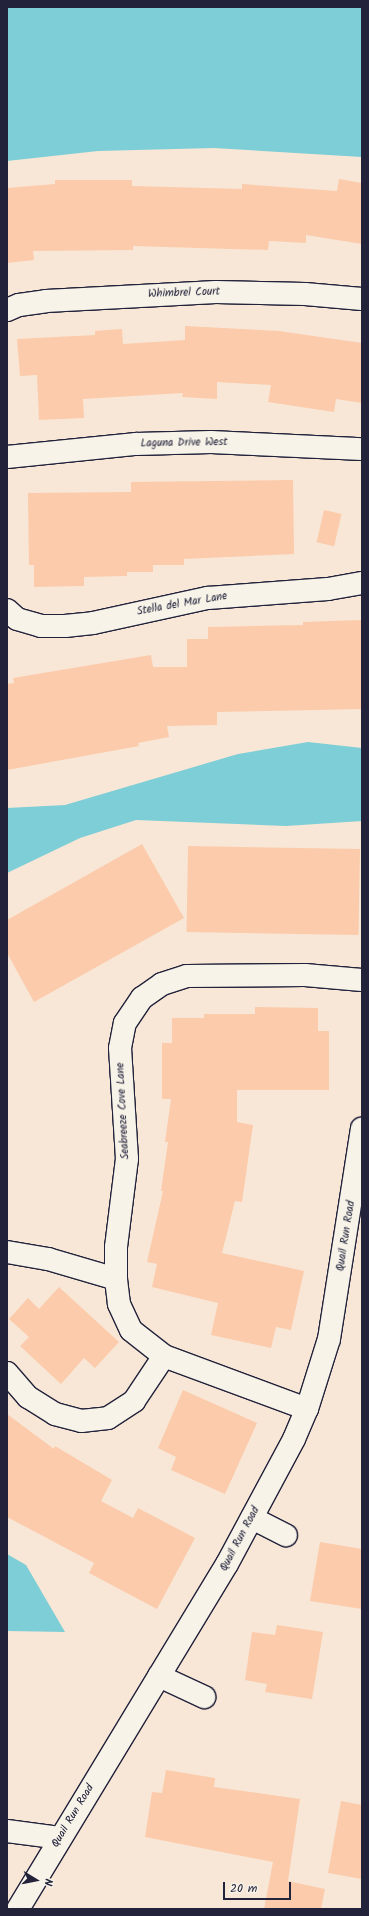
<!DOCTYPE html>
<style>
body{margin:0}
#map{position:relative;width:369px;height:1916px;overflow:hidden;background:#f8e7d6;font-family:Kalam,sans-serif}
div>[style]{position:absolute}
.water>*{inset:0;background:#7dced6}
.building>*{inset:0;background:#fbcbab;transform-origin:0 0}
.roads{filter:drop-shadow(1px 0 #22223b) drop-shadow(-1px 0 #22223b) drop-shadow(0 1px #22223b) drop-shadow(0 -1px #22223b)}
.minor>*{height:22px;margin:-11px;padding:0 11px;transform-origin:11px;border-radius:11px;background:#f7f3e8}
span{translate:-50% -50%;white-space:nowrap;text-align:center;line-height:1.15;-webkit-text-stroke:3px #f7f3e8;paint-order:stroke}
.street-label{font-size:11px;color:#22223b}
.frame{position:absolute;inset:0;border:8px solid #22223b;pointer-events:none}
.north{position:absolute;left:16px;top:1860px;width:40px;height:40px;-webkit-text-stroke:3px #f7f3e8;paint-order:stroke;rotate:100deg;font-size:11px;font-weight:700;line-height:16px;text-align:center;color:#22223b}
.north::after{content:'';display:block;margin:auto;width:14px;height:18px;background:#22223b;clip-path:polygon(50% 0,100% 100%,50% 72%,0 100%)}
.scale{position:absolute;left:223px;top:1882px;width:68px;height:18px;box-sizing:border-box;border:2px solid #22223b;border-top:0;padding-left:5px;font-size:12px;line-height:14px;white-space:nowrap;color:#22223b;-webkit-text-stroke:3px #f7f3e8;paint-order:stroke}
</style>
<div id="map">
<div class="water">
<i style="clip-path:polygon(7px 7px,362px 7px,362px 157px,214px 148px,98px 151px,7px 161px)"></i>
<i style="clip-path:polygon(308px 742px,362px 748px,362px 821px,286px 826px,136px 820px,80px 838px,7px 873px,7px 808px,65px 805px,238px 754px)"></i>
<i style="clip-path:polygon(7px 1554px,26px 1565px,65px 1632px,7px 1631px)"></i>
</div>
<div class="building">
<i style="clip-path:polygon(339px 179px,362px 183px,362px 244px,306px 235px,306px 243px,269px 241px,268px 250px,133px 246px,133px 250px,33px 251px,34px 260px,7px 263px,7px 188px,55px 184px,55px 180px,132px 180px,132px 186px,242px 189px,242px 184px,337px 191px)"></i>
<i style="clip-path:polygon(185px 326px,279px 331px,362px 343px,362px 403px,336px 399px,334px 412px,268px 402px,271px 385px,217px 382px,217px 399px,182px 397px,183px 393px,83px 399px,84px 418px,39px 420px,37px 375px,20px 376px,17px 339px,95px 335px,95px 331px,122px 329px,123px 344px,185px 340px)"></i>
<i style="clip-path:polygon(293px 480px,294px 554px,184px 559px,184px 565px,153px 565px,153px 572px,127px 572px,127px 576px,84px 577px,84px 586px,34px 587px,34px 565px,29px 565px,28px 493px,131px 492px,131px 482px)"></i>
<i style="left:324px;top:510px;width:18px;height:33px;rotate:13deg"></i>
<i style="clip-path:polygon(362px 620px,362px 709px,217px 712px,217px 725px,167px 726px,169px 737px,138px 743px,139px 746px,7px 770px,7px 684px,14px 683px,13px 678px,151px 655px,153px 667px,187px 667px,187px 639px,208px 639px,208px 627px,303px 625px,303px 622px)"></i>
<i style="clip-path:polygon(142px 844px,184px 918px,34px 1002px,7px 953px,7px 920px)"></i>
<i style="left:360px;top:849px;width:86px;height:172px;rotate:91deg"></i>
<i style="clip-path:polygon(255px 1007px,318px 1008px,318px 1031px,329px 1031px,329px 1090px,237px 1090px,237px 1122px,253px 1125px,242px 1202px,235px 1201px,222px 1253px,304px 1271px,291px 1330px,276px 1327px,271px 1348px,211px 1335px,218px 1303px,152px 1287px,157px 1264px,147px 1262px,163px 1191px,161px 1191px,168px 1142px,165px 1142px,171px 1099px,162px 1099px,162px 1043px,172px 1043px,172px 1018px,204px 1018px,204px 1014px,255px 1014px)"></i>
<i style="clip-path:polygon(59px 1287px,119px 1342px,95px 1368px,84px 1358px,61px 1384px,20px 1346px,29px 1337px,9px 1319px,28px 1298px,39px 1309px)"></i>
<i style="clip-path:polygon(183px 1390px,257px 1423px,225px 1494px,171px 1470px,176px 1457px,158px 1448px)"></i>
<i style="clip-path:polygon(7px 1414px,54px 1449px,55px 1446px,112px 1480px,101px 1501px,133px 1518px,138px 1508px,195px 1538px,157px 1609px,89px 1573px,94px 1563px,7px 1517px)"></i>
<i style="clip-path:polygon(320px 1542px,362px 1549px,362px 1609px,310px 1601px)"></i>
<i style="clip-path:polygon(277px 1625px,323px 1632px,312px 1699px,265px 1692px,267px 1684px,245px 1680px,252px 1632px,275px 1635px)"></i>
<i style="clip-path:polygon(166px 1770px,215px 1778px,214px 1787px,300px 1799px,288px 1881px,325px 1889px,321px 1909px,264px 1909px,273px 1862px,145px 1837px,152px 1792px,162px 1793px)"></i>
<i style="clip-path:polygon(341px 1801px,362px 1805px,362px 1879px,328px 1873px)"></i>
</div>
<div class="roads">
<div class="minor">
<i style="left:7px;top:310px;width:13px;rotate:-23deg"></i>
<i style="left:19px;top:305px;width:27px;rotate:-8deg"></i>
<i style="left:46px;top:301px;width:170px;rotate:-3deg"></i>
<i style="left:216px;top:292px;width:89px;rotate:1.3deg"></i>
<i style="left:305px;top:294px;width:57px;rotate:5deg"></i>
<i style="left:7px;top:457px;width:130px;rotate:-5.8deg"></i>
<i style="left:136px;top:444px;width:75px;rotate:-1.5deg"></i>
<i style="left:211px;top:442px;width:151px;rotate:2.7deg"></i>
<i style="left:7px;top:610px;width:13px;rotate:42deg"></i>
<i style="left:17px;top:619px;width:25px;rotate:16deg"></i>
<i style="left:41px;top:626px;width:24px"></i>
<i style="left:65px;top:626px;width:28px;rotate:-6deg"></i>
<i style="left:93px;top:623px;width:118px;rotate:-12.3deg"></i>
<i style="left:208px;top:598px;width:120px;rotate:-4.3deg"></i>
<i style="left:328px;top:589px;width:35px;rotate:-10deg"></i>
<i style="left:7px;top:1252px;width:42px;rotate:9.7deg"></i>
<i style="left:48px;top:1259px;width:71px;rotate:16.4deg"></i>
<i style="left:7px;top:1373px;width:32px;rotate:49deg"></i>
<i style="left:28px;top:1397px;width:32px;rotate:32deg"></i>
<i style="left:55px;top:1414px;width:27px;rotate:15deg"></i>
<i style="left:81px;top:1421px;width:27px;rotate:-6deg"></i>
<i style="left:108px;top:1418px;width:31px;rotate:-33deg"></i>
<i style="left:134px;top:1401px;width:54px;rotate:-56.3deg"></i>
<i style="left:307px;top:1409px;width:153px;rotate:-159.7deg"></i>
<i style="left:164px;top:1356px;width:42px;rotate:-141.8deg"></i>
<i style="left:131px;top:1330px;width:29px;rotate:-115deg"></i>
<i style="left:119px;top:1304px;width:25px;rotate:-97deg"></i>
<i style="left:116px;top:1279px;width:32px;rotate:-90deg"></i>
<i style="left:116px;top:1247px;width:89px;rotate:-82.9deg"></i>
<i style="left:127px;top:1159px;width:111px;rotate:-93.6deg"></i>
<i style="left:120px;top:1048px;width:25px;rotate:-79deg"></i>
<i style="left:125px;top:1023px;width:30px;rotate:-56deg"></i>
<i style="left:142px;top:998px;width:24px;rotate:-35deg"></i>
<i style="left:162px;top:984px;width:26px;rotate:-18deg"></i>
<i style="left:187px;top:976px;width:118px;rotate:-0.5deg"></i>
<i style="left:305px;top:975px;width:57px;rotate:5deg"></i>
<i style="left:252px;top:1518px;width:38px;rotate:27deg"></i>
<i style="left:159px;top:1676px;width:50px;rotate:25deg"></i>
<i style="left:7px;top:1831px;width:53px;rotate:7.5deg"></i>
<i style="left:18px;top:1909px;width:403px;rotate:-58.8deg"></i>
<i style="left:227px;top:1564px;width:142px;rotate:-61.8deg"></i>
<i style="left:294px;top:1439px;width:33px;rotate:-67deg"></i>
<i style="left:307px;top:1409px;width:73px;rotate:-72.6deg"></i>
<i style="left:329px;top:1339px;width:213px;rotate:-81.1deg"></i>
</div>
</div>
<div class="street-label">
<span style="left:184px;top:293px;rotate:-2deg">Whimbrel Court</span>
<span style="left:184px;top:443px;rotate:-1deg">Laguna Drive West</span>
<span style="left:182px;top:604px;rotate:-10deg">Stella del Mar Lane</span>
<span style="left:123px;top:1111px;rotate:-93deg">Seabreeze Cove Lane</span>
<span style="left:346px;top:1236px;rotate:-81deg">Quail Run Road</span>
<span style="left:240px;top:1539px;rotate:-62deg">Quail Run Road</span>
<span style="left:73px;top:1816px;rotate:-59deg">Quail Run Road</span>
</div>
<div class="frame"></div>
<div class="north">N</div>
<div class="scale">20 m</div>
</div>
